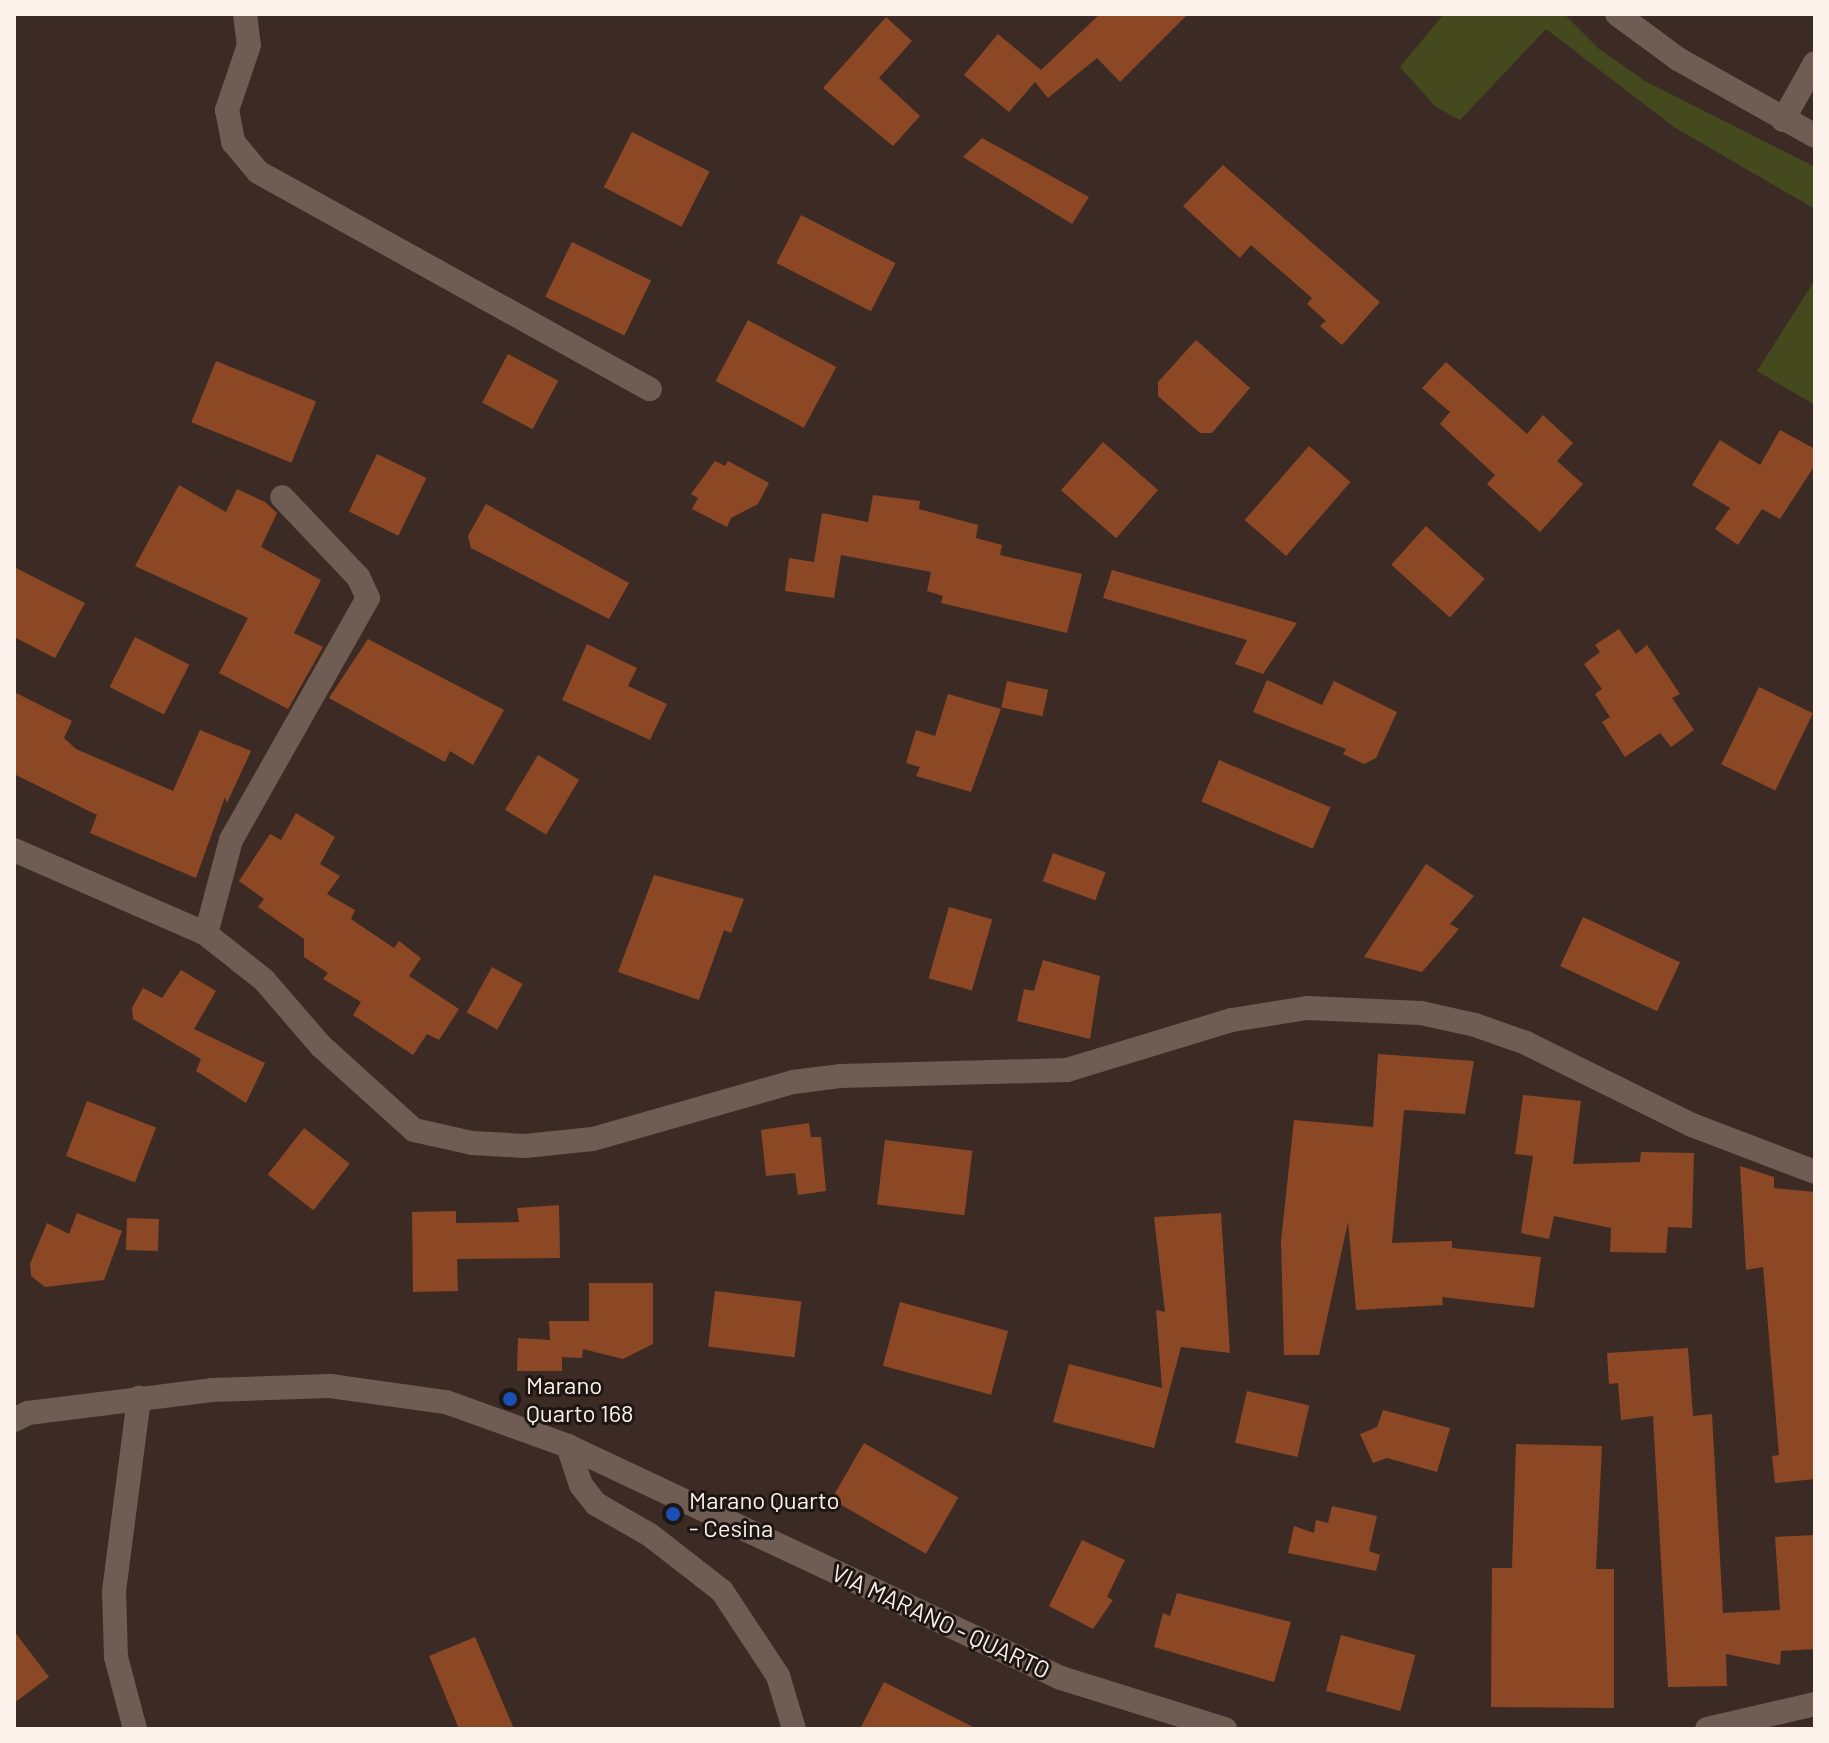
<!DOCTYPE html>
<style>
body{margin:0}
#map{position:relative;width:1829px;height:1743px;overflow:hidden;background:#3c2b24;font-family:Barlow,sans-serif}
div>[style]{position:absolute}
.green>*{inset:0;background:#454a1e}
.building>*{inset:0;background:#8c4824;transform-origin:0 0}
.street>*{height:24px;margin:-12px;padding:0 12px;transform-origin:12px;border-radius:12px;background:#6f5c53}
.dots>*{width:22px;height:22px;translate:-50% -50%;box-sizing:border-box;border:4px solid #1e1612;border-radius:50%}
span{translate:-50% -50%;white-space:nowrap;text-align:center;line-height:1.15;-webkit-text-stroke:6px #1e1612;paint-order:stroke}
.poi-label{font-size:24px;color:#fdf1ec}
.left{translate:0 -50%;text-align:left}
.street-label{font-size:24px;color:#fdf1ec}
.frame{position:absolute;inset:0;border:16px solid #fdf1ec;pointer-events:none}
</style>
<div id="map">
<div class="green">
<i style="clip-path:polygon(1444px 14px,1564px 14px,1599px 49px,1645px 81px,1815px 167px,1815px 209px,1674px 127px,1546px 29px,1460px 120px,1436px 107px,1400px 67px)"></i>
<i style="clip-path:polygon(1815px 280px,1815px 405px,1757px 371px)"></i>
</div>
<div class="building">
<i style="clip-path:polygon(1100px 14px,1188px 14px,1120px 82px,1097px 58px,1048px 98px,1035px 82px,1009px 112px,964px 75px,998px 34px,1041px 70px)"></i>
<i style="clip-path:polygon(886px 17px,912px 41px,879px 78px,920px 116px,893px 146px,823px 88px)"></i>
<i style="left:632px;top:132px;width:87px;height:62px;rotate:27deg"></i>
<i style="clip-path:polygon(982px 138px,1089px 197px,1072px 224px,963px 157px)"></i>
<i style="clip-path:polygon(1223px 165px,1380px 302px,1342px 345px,1320px 326px,1326px 321px,1307px 304px,1312px 298px,1251px 245px,1240px 258px,1183px 206px)"></i>
<i style="left:801px;top:215px;width:106px;height:54px;rotate:27deg"></i>
<i style="left:572px;top:242px;width:88px;height:61px;rotate:26deg"></i>
<i style="left:748px;top:320px;width:100px;height:69px;rotate:28deg"></i>
<i style="clip-path:polygon(1196px 340px,1250px 388px,1212px 433px,1200px 433px,1158px 396px,1158px 382px)"></i>
<i style="left:508px;top:354px;width:57px;height:55px;rotate:28deg"></i>
<i style="left:216px;top:361px;width:108px;height:66px;rotate:22deg"></i>
<i style="clip-path:polygon(1446px 362px,1527px 434px,1543px 415px,1573px 443px,1557px 461px,1583px 484px,1540px 532px,1487px 484px,1495px 475px,1440px 424px,1450px 412px,1422px 388px)"></i>
<i style="clip-path:polygon(1780px 430px,1815px 449px,1815px 465px,1780px 519px,1762px 509px,1738px 545px,1715px 529px,1730px 508px,1692px 485px,1720px 440px,1760px 465px)"></i>
<i style="left:1103px;top:442px;width:73px;height:64px;rotate:41deg"></i>
<i style="left:1309px;top:446px;width:55px;height:98px;rotate:41deg"></i>
<i style="left:377px;top:454px;width:55px;height:64px;rotate:26deg"></i>
<i style="clip-path:polygon(715px 461px,725px 466px,728px 461px,769px 483px,758px 504px,731px 518px,727px 527px,692px 509px,698px 498px,691px 494px)"></i>
<i style="clip-path:polygon(179px 485px,226px 512px,237px 489px,265px 502px,277px 513px,261px 547px,321px 580px,294px 633px,323px 647px,288px 709px,219px 673px,248px 618px,135px 566px)"></i>
<i style="clip-path:polygon(873px 495px,920px 501px,919px 509px,978px 525px,976px 538px,1002px 545px,1000px 555px,1082px 574px,1067px 633px,941px 603px,943px 596px,927px 591px,931px 572px,841px 555px,834px 598px,785px 591px,789px 558px,814px 562px,822px 513px,868px 522px)"></i>
<i style="clip-path:polygon(486px 504px,629px 583px,609px 619px,471px 548px,468px 536px)"></i>
<i style="left:1426px;top:526px;width:79px;height:52px;rotate:42deg"></i>
<i style="clip-path:polygon(14px 567px,85px 603px,55px 658px,14px 637px)"></i>
<i style="clip-path:polygon(1112px 570px,1297px 623px,1263px 674px,1235px 664px,1247px 640px,1103px 598px)"></i>
<i style="clip-path:polygon(1619px 629px,1636px 654px,1647px 645px,1680px 694px,1672px 698px,1694px 730px,1671px 747px,1660px 733px,1625px 757px,1602px 722px,1610px 717px,1595px 694px,1602px 689px,1584px 664px,1600px 652px,1595px 645px)"></i>
<i style="left:135px;top:637px;width:61px;height:56px;rotate:27deg"></i>
<i style="clip-path:polygon(368px 639px,504px 710px,473px 765px,450px 751px,445px 762px,329px 698px)"></i>
<i style="clip-path:polygon(587px 644px,637px 668px,628px 686px,667px 704px,650px 740px,562px 700px)"></i>
<i style="clip-path:polygon(1267px 680px,1322px 705px,1334px 681px,1397px 712px,1376px 758px,1364px 764px,1343px 754px,1346px 749px,1253px 712px)"></i>
<i style="left:1007px;top:681px;width:42px;height:27px;rotate:12deg"></i>
<i style="left:1759px;top:687px;width:60px;height:86px;rotate:26deg"></i>
<i style="clip-path:polygon(14px 692px,72px 721px,64px 738px,76px 749px,173px 791px,200px 730px,251px 751px,227px 803px,225px 797px,196px 878px,90px 833px,97px 815px,14px 774px)"></i>
<i style="clip-path:polygon(948px 694px,1001px 709px,971px 792px,916px 776px,920px 767px,906px 763px,916px 730px,935px 736px)"></i>
<i style="left:538px;top:755px;width:48px;height:64px;rotate:31deg"></i>
<i style="left:1219px;top:760px;width:121px;height:45px;rotate:23deg"></i>
<i style="clip-path:polygon(296px 813px,335px 837px,320px 864px,340px 876px,327px 894px,355px 910px,351px 919px,394px 948px,399px 941px,421px 958px,409px 976px,459px 1009px,439px 1040px,427px 1034px,413px 1055px,353px 1015px,361px 1002px,323px 979px,328px 973px,304px 957px,304px 939px,258px 907px,264px 899px,239px 881px,270px 834px,281px 840px)"></i>
<i style="left:1053px;top:853px;width:56px;height:30px;rotate:20deg"></i>
<i style="clip-path:polygon(1426px 864px,1474px 896px,1450px 924px,1459px 929px,1422px 972px,1364px 957px)"></i>
<i style="clip-path:polygon(654px 875px,744px 899px,731px 933px,724px 930px,699px 1000px,618px 972px)"></i>
<i style="left:949px;top:907px;width:45px;height:74px;rotate:16deg"></i>
<i style="left:1583px;top:917px;width:107px;height:54px;rotate:25deg"></i>
<i style="clip-path:polygon(1043px 960px,1100px 976px,1090px 1039px,1017px 1021px,1024px 989px,1034px 991px)"></i>
<i style="left:492px;top:967px;width:35px;height:52px;rotate:29deg"></i>
<i style="clip-path:polygon(181px 970px,216px 991px,194px 1029px,265px 1063px,246px 1103px,196px 1071px,201px 1059px,133px 1019px,132px 1008px,143px 988px,162px 998px)"></i>
<i style="clip-path:polygon(1378px 1054px,1474px 1061px,1465px 1114px,1404px 1110px,1392px 1243px,1452px 1241px,1452px 1248px,1541px 1257px,1534px 1308px,1442px 1297px,1443px 1305px,1356px 1310px,1348px 1222px,1319px 1355px,1284px 1355px,1281px 1241px,1294px 1120px,1373px 1127px)"></i>
<i style="clip-path:polygon(1523px 1095px,1581px 1101px,1573px 1164px,1640px 1162px,1641px 1152px,1694px 1153px,1692px 1228px,1668px 1227px,1666px 1253px,1610px 1252px,1611px 1228px,1554px 1216px,1549px 1239px,1521px 1233px,1533px 1156px,1515px 1154px)"></i>
<i style="left:87px;top:1101px;width:74px;height:59px;rotate:21deg"></i>
<i style="clip-path:polygon(809px 1123px,811px 1137px,821px 1137px,826px 1191px,798px 1195px,795px 1173px,766px 1176px,761px 1130px)"></i>
<i style="left:304px;top:1128px;width:58px;height:59px;rotate:38deg"></i>
<i style="left:885px;top:1140px;width:88px;height:65px;rotate:7deg"></i>
<i style="clip-path:polygon(1740px 1166px,1774px 1177px,1774px 1188px,1815px 1192px,1815px 1479px,1775px 1483px,1772px 1456px,1779px 1455px,1763px 1267px,1746px 1270px)"></i>
<i style="clip-path:polygon(559px 1205px,560px 1258px,457px 1259px,458px 1291px,413px 1292px,412px 1212px,456px 1211px,456px 1223px,519px 1222px,517px 1208px)"></i>
<i style="clip-path:polygon(77px 1213px,122px 1231px,104px 1280px,45px 1287px,31px 1276px,30px 1264px,47px 1223px,69px 1234px)"></i>
<i style="clip-path:polygon(1221px 1213px,1230px 1353px,1181px 1347px,1154px 1448px,1053px 1422px,1069px 1364px,1162px 1388px,1156px 1310px,1165px 1312px,1154px 1217px)"></i>
<i style="left:127px;top:1218px;width:32px;height:32px;rotate:2deg"></i>
<i style="clip-path:polygon(589px 1283px,653px 1283px,653px 1344px,623px 1359px,583px 1349px,582px 1358px,562px 1357px,562px 1371px,517px 1371px,518px 1338px,550px 1340px,549px 1321px,589px 1321px)"></i>
<i style="left:715px;top:1291px;width:87px;height:56px;rotate:7deg"></i>
<i style="left:900px;top:1302px;width:112px;height:66px;rotate:15deg"></i>
<i style="clip-path:polygon(1688px 1348px,1693px 1416px,1712px 1414px,1723px 1613px,1780px 1610px,1775px 1537px,1815px 1535px,1815px 1649px,1781px 1651px,1780px 1665px,1726px 1654px,1727px 1686px,1668px 1687px,1653px 1416px,1621px 1420px,1618px 1383px,1609px 1384px,1607px 1353px)"></i>
<i style="left:1247px;top:1391px;width:64px;height:53px;rotate:13deg"></i>
<i style="clip-path:polygon(1383px 1410px,1450px 1428px,1437px 1472px,1387px 1458px,1373px 1463px,1360px 1434px,1377px 1427px)"></i>
<i style="left:864px;top:1443px;width:109px;height:65px;rotate:30deg"></i>
<i style="clip-path:polygon(1516px 1444px,1602px 1446px,1596px 1569px,1614px 1569px,1614px 1708px,1491px 1707px,1492px 1568px,1512px 1568px)"></i>
<i style="clip-path:polygon(1332px 1506px,1377px 1516px,1369px 1551px,1380px 1555px,1376px 1571px,1288px 1553px,1294px 1526px,1314px 1533px,1316px 1520px,1328px 1523px)"></i>
<i style="clip-path:polygon(1082px 1540px,1125px 1560px,1107px 1597px,1113px 1600px,1093px 1629px,1049px 1606px)"></i>
<i style="clip-path:polygon(1177px 1593px,1291px 1622px,1274px 1682px,1154px 1647px,1163px 1613px,1170px 1616px)"></i>
<i style="clip-path:polygon(14px 1631px,49px 1677px,14px 1703px)"></i>
<i style="left:1341px;top:1635px;width:77px;height:58px;rotate:15deg"></i>
<i style="clip-path:polygon(475px 1637px,514px 1729px,459px 1729px,429px 1656px)"></i>
<i style="clip-path:polygon(884px 1682px,977px 1729px,860px 1729px)"></i>
</div>
<div class="street">
<i style="left:245px;top:14px;width:31px;rotate:83deg"></i>
<i style="left:249px;top:45px;width:69px;rotate:108.7deg"></i>
<i style="left:227px;top:110px;width:33px;rotate:79deg"></i>
<i style="left:233px;top:142px;width:39px;rotate:50deg"></i>
<i style="left:258px;top:172px;width:448px;rotate:29deg"></i>
<i style="left:1617px;top:14px;width:76px;rotate:36.4deg"></i>
<i style="left:1678px;top:59px;width:157px;rotate:29.3deg"></i>
<i style="left:1783px;top:120px;width:65px;rotate:-60.7deg"></i>
<i style="left:14px;top:850px;width:210px;rotate:23.6deg"></i>
<i style="left:206px;top:934px;width:74px;rotate:38.4deg"></i>
<i style="left:264px;top:980px;width:87px;rotate:49.2deg"></i>
<i style="left:321px;top:1046px;width:125px;rotate:42.1deg"></i>
<i style="left:414px;top:1130px;width:59px;rotate:12.6deg"></i>
<i style="left:472px;top:1143px;width:53px;rotate:3.2deg"></i>
<i style="left:525px;top:1146px;width:68px;rotate:-5.9deg"></i>
<i style="left:593px;top:1139px;width:208px;rotate:-15.9deg"></i>
<i style="left:793px;top:1082px;width:47px;rotate:-7.3deg"></i>
<i style="left:840px;top:1076px;width:227px;rotate:-1.5deg"></i>
<i style="left:1067px;top:1070px;width:172px;rotate:-16.9deg"></i>
<i style="left:1232px;top:1020px;width:76px;rotate:-9.1deg"></i>
<i style="left:1307px;top:1008px;width:114px;rotate:2.5deg"></i>
<i style="left:1421px;top:1013px;width:55px;rotate:12.5deg"></i>
<i style="left:1475px;top:1025px;width:54px;rotate:19.4deg"></i>
<i style="left:1526px;top:1043px;width:185px;rotate:26.3deg"></i>
<i style="left:1692px;top:1125px;width:132px;rotate:20.9deg"></i>
<i style="left:206px;top:934px;width:97px;rotate:-75.1deg"></i>
<i style="left:231px;top:840px;width:278px;rotate:-60.5deg"></i>
<i style="left:368px;top:598px;width:23px;rotate:-115deg"></i>
<i style="left:358px;top:577px;width:110px;rotate:-133.5deg"></i>
<i style="left:14px;top:1420px;width:16px;rotate:-27deg"></i>
<i style="left:28px;top:1413px;width:185px;rotate:-7.1deg"></i>
<i style="left:212px;top:1390px;width:118px;rotate:-1.9deg"></i>
<i style="left:330px;top:1386px;width:117px;rotate:7.9deg"></i>
<i style="left:446px;top:1402px;width:130px;rotate:19.8deg"></i>
<i style="left:568px;top:1446px;width:545px;rotate:25.2deg"></i>
<i style="left:1061px;top:1678px;width:172px;rotate:17.3deg"></i>
<i style="left:568px;top:1446px;width:41px;rotate:71.6deg"></i>
<i style="left:581px;top:1485px;width:24px;rotate:52deg"></i>
<i style="left:596px;top:1504px;width:62px;rotate:29.9deg"></i>
<i style="left:650px;top:1535px;width:91px;rotate:37.9deg"></i>
<i style="left:722px;top:1591px;width:102px;rotate:56.6deg"></i>
<i style="left:778px;top:1676px;width:55px;rotate:73.2deg"></i>
<i style="left:135px;top:1729px;width:74px;rotate:-104.8deg"></i>
<i style="left:116px;top:1657px;width:66px;rotate:-91.7deg"></i>
<i style="left:114px;top:1591px;width:195px;rotate:-82.6deg"></i>
<i style="left:1707px;top:1729px;width:111px;rotate:-13deg"></i>
</div>
<div class="dots">
<i style="left:510px;top:1399px;background:#1a4fb4"></i>
<i style="left:673px;top:1514px;background:#1a4fb4"></i>
</div>
<div class="poi-label">
<span class="left" style="left:526px;top:1399px">Marano<br>Quarto 168</span>
<span class="left" style="left:689px;top:1514px">Marano Quarto<br>- Cesina</span>
</div>
<div class="street-label">
<span style="left:941px;top:1621px;rotate:25deg">VIA MARANO - QUARTO</span>
</div>
<div class="frame"></div>
</div>
